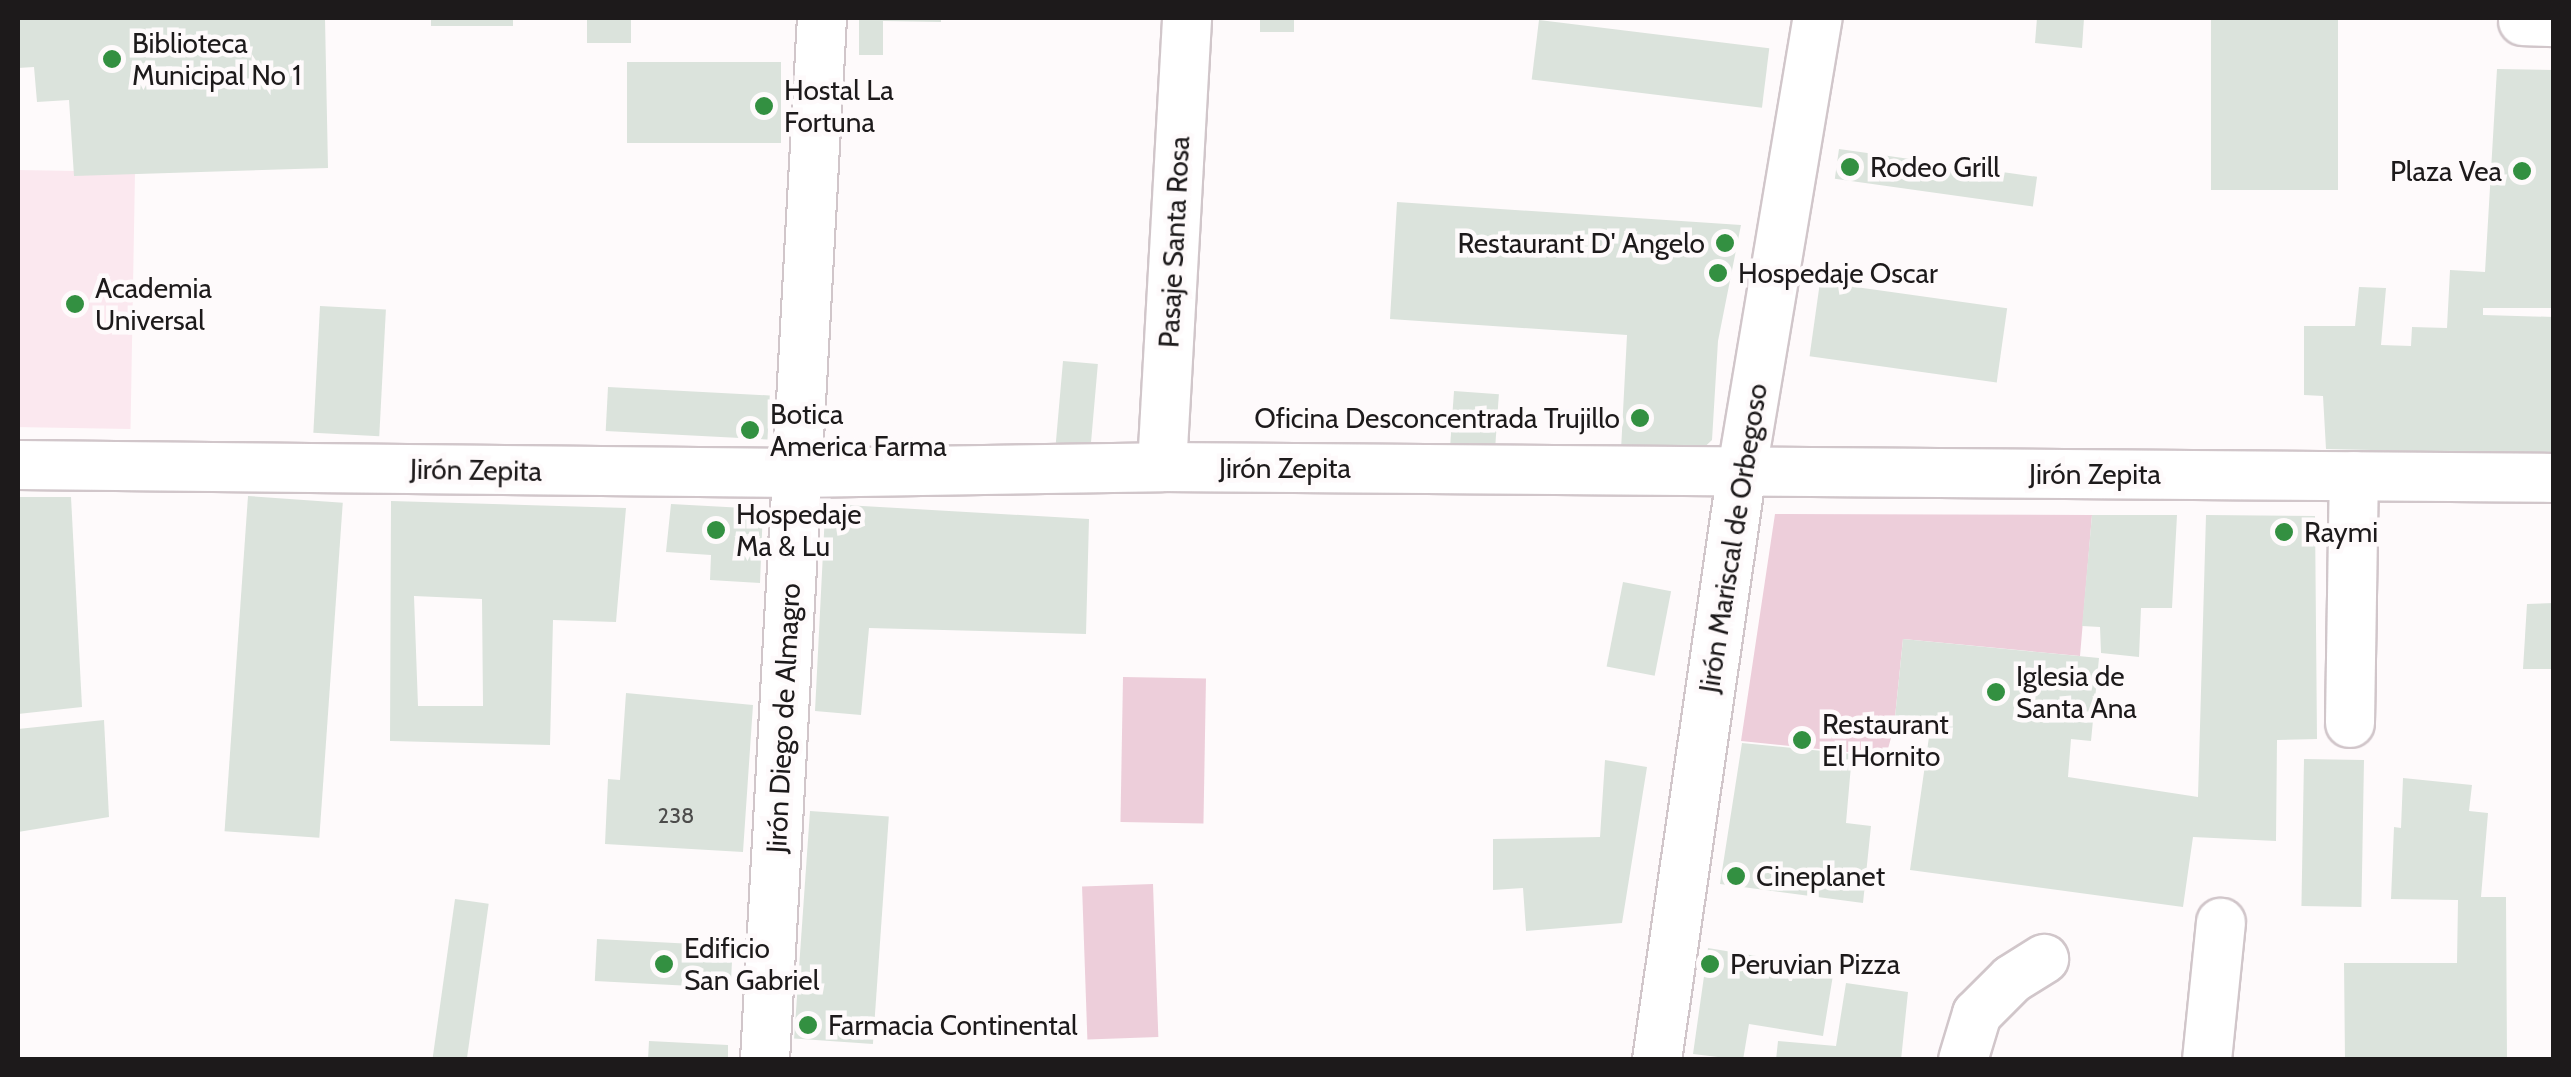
<!DOCTYPE html>
<meta charset="utf-8">
<style>
body{margin:0}
#map{position:relative;width:2571px;height:1077px;overflow:hidden;background:#fefafb;font-family:Cabin,sans-serif}
div>[style]{position:absolute}
.built>*{inset:0;background:#fbe8ef;transform-origin:0 0}
.green>*{inset:0;background:#edceda;transform-origin:0 0}
.building>*{inset:0;background:#dbe3dc;transform-origin:0 0}
.roads{filter:drop-shadow(2px 0 #d1c6ca) drop-shadow(-2px 0 #d1c6ca) drop-shadow(0 2px #d1c6ca) drop-shadow(0 -2px #d1c6ca)}
.minor>*{height:48px;margin:-24px;padding:0 24px;transform-origin:24px;border-radius:24px;background:#fff}
.dots>*{width:28px;height:28px;translate:-50% -50%;box-sizing:border-box;border:5px solid #fefafb;border-radius:50%}
span{translate:-50% -50%;white-space:nowrap;text-align:center;line-height:1.15;-webkit-text-stroke:9px #fefafb;paint-order:stroke}
.number-label{font-size:22px;color:#4c4c4b}
.number-label span{-webkit-text-stroke-width:0}
.poi-label{font-size:28px;color:#1d1a1b}
.left{translate:0 -50%;text-align:left}
.right{translate:-100% -50%;text-align:right}
.street-label{font-size:28px;color:#1d1a1b}
.frame{position:absolute;inset:0;border:20px solid #1d1a1b;pointer-events:none}
</style>
<div id="map">
<div class="built">
<i style="left:135px;top:172px;width:257px;height:117px;rotate:91deg"></i>
</div>
<div class="green">
<i style="clip-path:polygon(1775px 514px,2092px 515px,2080px 656px,1903px 639px,1894px 727px,1886px 756px,1741px 741px)"></i>
<i style="left:1123px;top:677px;width:83px;height:145px;rotate:1deg"></i>
<i style="left:1153px;top:884px;width:153px;height:71px;rotate:88deg"></i>
</div>
<div class="building">
<i style="clip-path:polygon(18px 18px,325px 18px,328px 168px,74px 176px,69px 100px,37px 102px,34px 67px,18px 68px)"></i>
<i style="left:431px;top:18px;width:82px;height:8px"></i>
<i style="left:587px;top:18px;width:44px;height:25px"></i>
<i style="clip-path:polygon(859px 18px,941px 18px,941px 22px,883px 21px,883px 55px,859px 55px)"></i>
<i style="left:1260px;top:18px;width:34px;height:14px"></i>
<i style="clip-path:polygon(2037px 18px,2084px 18px,2082px 48px,2035px 43px)"></i>
<i style="left:2211px;top:18px;width:127px;height:172px"></i>
<i style="left:1539px;top:20px;width:232px;height:60px;rotate:7deg"></i>
<i style="left:627px;top:62px;width:154px;height:81px"></i>
<i style="clip-path:polygon(2497px 69px,2554px 70px,2554px 308px,2483px 308px,2483px 315px,2554px 317px,2554px 454px,2326px 449px,2323px 396px,2304px 395px,2304px 326px,2355px 326px,2359px 287px,2386px 288px,2381px 345px,2411px 346px,2412px 327px,2447px 328px,2450px 270px,2485px 272px)"></i>
<i style="left:1839px;top:149px;width:200px;height:30px;rotate:8deg"></i>
<i style="clip-path:polygon(1397px 202px,1741px 225px,1718px 341px,1712px 440px,1696px 455px,1621px 450px,1627px 335px,1390px 319px)"></i>
<i style="left:1820px;top:282px;width:189px;height:75px;rotate:8deg"></i>
<i style="left:320px;top:306px;width:66px;height:127px;rotate:3deg"></i>
<i style="left:1063px;top:361px;width:35px;height:82px;rotate:5deg"></i>
<i style="left:608px;top:387px;width:162px;height:44px;rotate:3deg"></i>
<i style="left:1454px;top:391px;width:45px;height:64px;rotate:4deg"></i>
<i style="left:248px;top:496px;width:95px;height:336px;rotate:4deg"></i>
<i style="clip-path:polygon(18px 497px,71px 497px,82px 707px,18px 714px)"></i>
<i style="clip-path:polygon(evenodd,391px 501px,626px 508px,616px 622px,553px 620px,550px 745px,390px 741px,391px 501px,414px 596px,482px 599px,483px 706px,418px 706px,414px 596px)"></i>
<i style="clip-path:polygon(671px 504px,763px 509px,760px 583px,710px 580px,711px 555px,666px 552px)"></i>
<i style="clip-path:polygon(845px 505px,1089px 519px,1086px 634px,869px 628px,861px 715px,815px 711px,825px 513px)"></i>
<i style="clip-path:polygon(2092px 515px,2177px 515px,2172px 608px,2141px 608px,2139px 657px,2101px 653px,2100px 627px,2082px 626px)"></i>
<i style="clip-path:polygon(2206px 515px,2315px 516px,2317px 739px,2277px 740px,2276px 841px,2193px 837px,2183px 907px,1910px 870px,1930px 730px,1894px 727px,1903px 639px,2099px 658px,2091px 741px,2071px 739px,2068px 777px,2198px 797px)"></i>
<i style="left:1623px;top:582px;width:49px;height:86px;rotate:11deg"></i>
<i style="clip-path:polygon(2554px 603px,2554px 669px,2523px 669px,2527px 604px)"></i>
<i style="clip-path:polygon(626px 693px,753px 705px,743px 852px,605px 844px,608px 779px,620px 780px)"></i>
<i style="clip-path:polygon(104px 720px,109px 817px,18px 832px,18px 729px)"></i>
<i style="clip-path:polygon(1742px 743px,1852px 754px,1846px 823px,1871px 826px,1863px 903px,1720px 884px)"></i>
<i style="left:2304px;top:759px;width:60px;height:147px;rotate:1deg"></i>
<i style="clip-path:polygon(1605px 760px,1647px 767px,1622px 923px,1526px 931px,1523px 888px,1493px 890px,1493px 839px,1600px 837px)"></i>
<i style="clip-path:polygon(2403px 778px,2472px 785px,2469px 811px,2488px 813px,2481px 897px,2506px 897px,2507px 1060px,2345px 1060px,2344px 963px,2457px 963px,2458px 900px,2391px 899px,2394px 827px,2401px 828px)"></i>
<i style="left:810px;top:811px;width:79px;height:228px;rotate:4deg"></i>
<i style="left:455px;top:899px;width:34px;height:161px;rotate:8deg"></i>
<i style="left:597px;top:939px;width:136px;height:42px;rotate:3deg"></i>
<i style="clip-path:polygon(1708px 948px,1834px 969px,1823px 1036px,1749px 1024px,1743px 1060px,1693px 1054px)"></i>
<i style="clip-path:polygon(1846px 983px,1908px 992px,1901px 1060px,1776px 1060px,1778px 1041px,1836px 1046px)"></i>
<i style="clip-path:polygon(649px 1041px,728px 1045px,728px 1060px,648px 1060px)"></i>
</div>
<div class="roads">
<div class="minor">
<i style="left:2523px;top:21px;width:31px;rotate:2deg"></i>
<i style="left:18px;top:465px;width:779px;rotate:0.59deg"></i>
<i style="left:797px;top:473px;width:365px;rotate:-0.9deg"></i>
<i style="left:1162px;top:467px;width:1392px;rotate:0.45deg"></i>
<i style="left:1162px;top:467px;width:450px;rotate:-86.8deg"></i>
<i style="left:2350px;top:723px;width:247px;rotate:-89.1deg"></i>
<i style="left:765px;top:1060px;width:1044px;rotate:-86.87deg"></i>
<i style="left:1657px;top:1060px;width:596px;rotate:-81.8deg"></i>
<i style="left:1742px;top:470px;width:458px;rotate:-80.5deg"></i>
<i style="left:1963px;top:1060px;width:48px;rotate:-73.1deg"></i>
<i style="left:1977px;top:1014px;width:49px;rotate:-45deg"></i>
<i style="left:2012px;top:979px;width:38px;rotate:-32deg"></i>
<i style="left:2207px;top:1060px;width:138px;rotate:-84.2deg"></i>
</div>
</div>
<div class="dots">
<i style="left:112px;top:59px;background:#339041"></i>
<i style="left:764px;top:106px;background:#339041"></i>
<i style="left:1850px;top:167px;background:#339041"></i>
<i style="left:2522px;top:171px;background:#339041"></i>
<i style="left:1725px;top:243px;background:#339041"></i>
<i style="left:1718px;top:273px;background:#339041"></i>
<i style="left:75px;top:304px;background:#339041"></i>
<i style="left:1640px;top:418px;background:#339041"></i>
<i style="left:750px;top:430px;background:#339041"></i>
<i style="left:716px;top:530px;background:#339041"></i>
<i style="left:2284px;top:532px;background:#339041"></i>
<i style="left:1996px;top:692px;background:#339041"></i>
<i style="left:1802px;top:740px;background:#339041"></i>
<i style="left:1736px;top:876px;background:#339041"></i>
<i style="left:664px;top:964px;background:#339041"></i>
<i style="left:1710px;top:964px;background:#339041"></i>
<i style="left:808px;top:1025px;background:#339041"></i>
</div>
<div class="number-label">
<span style="left:676px;top:816px">238</span>
</div>
<div class="poi-label">
<span class="left" style="left:132px;top:59px">Biblioteca<br>Municipal No 1</span>
<span class="left" style="left:784px;top:106px">Hostal La<br>Fortuna</span>
<span class="left" style="left:1870px;top:167px">Rodeo Grill</span>
<span class="right" style="left:2502px;top:171px">Plaza Vea</span>
<span class="right" style="left:1705px;top:243px">Restaurant D' Angelo</span>
<span class="left" style="left:1738px;top:273px">Hospedaje Oscar</span>
<span class="left" style="left:95px;top:304px">Academia<br>Universal</span>
<span class="left" style="left:770px;top:430px">Botica<br>America Farma</span>
<span class="right" style="left:1620px;top:418px">Oficina Desconcentrada Trujillo</span>
<span class="left" style="left:736px;top:530px">Hospedaje<br>Ma &amp; Lu</span>
<span class="left" style="left:2304px;top:532px">Raymi</span>
<span class="left" style="left:2016px;top:692px">Iglesia de<br>Santa Ana</span>
<span class="left" style="left:1822px;top:740px">Restaurant<br>El Hornito</span>
<span class="left" style="left:1756px;top:876px">Cineplanet</span>
<span class="left" style="left:684px;top:964px">Edificio<br>San Gabriel</span>
<span class="left" style="left:1730px;top:964px">Peruvian Pizza</span>
<span class="left" style="left:828px;top:1025px">Farmacia Continental</span>
</div>
<div class="street-label">
<span style="left:1174px;top:242px;rotate:-87deg">Pasaje Santa Rosa</span>
<span style="left:1285px;top:468px">Jirón Zepita</span>
<span style="left:476px;top:470px;rotate:1deg">Jirón Zepita</span>
<span style="left:2095px;top:474px">Jirón Zepita</span>
<span style="left:1733px;top:538px;rotate:-81deg">Jirón Mariscal de Orbegoso</span>
<span style="left:783px;top:718px;rotate:-87deg">Jirón Diego de Almagro</span>
</div>
<div class="frame"></div>
</div>
